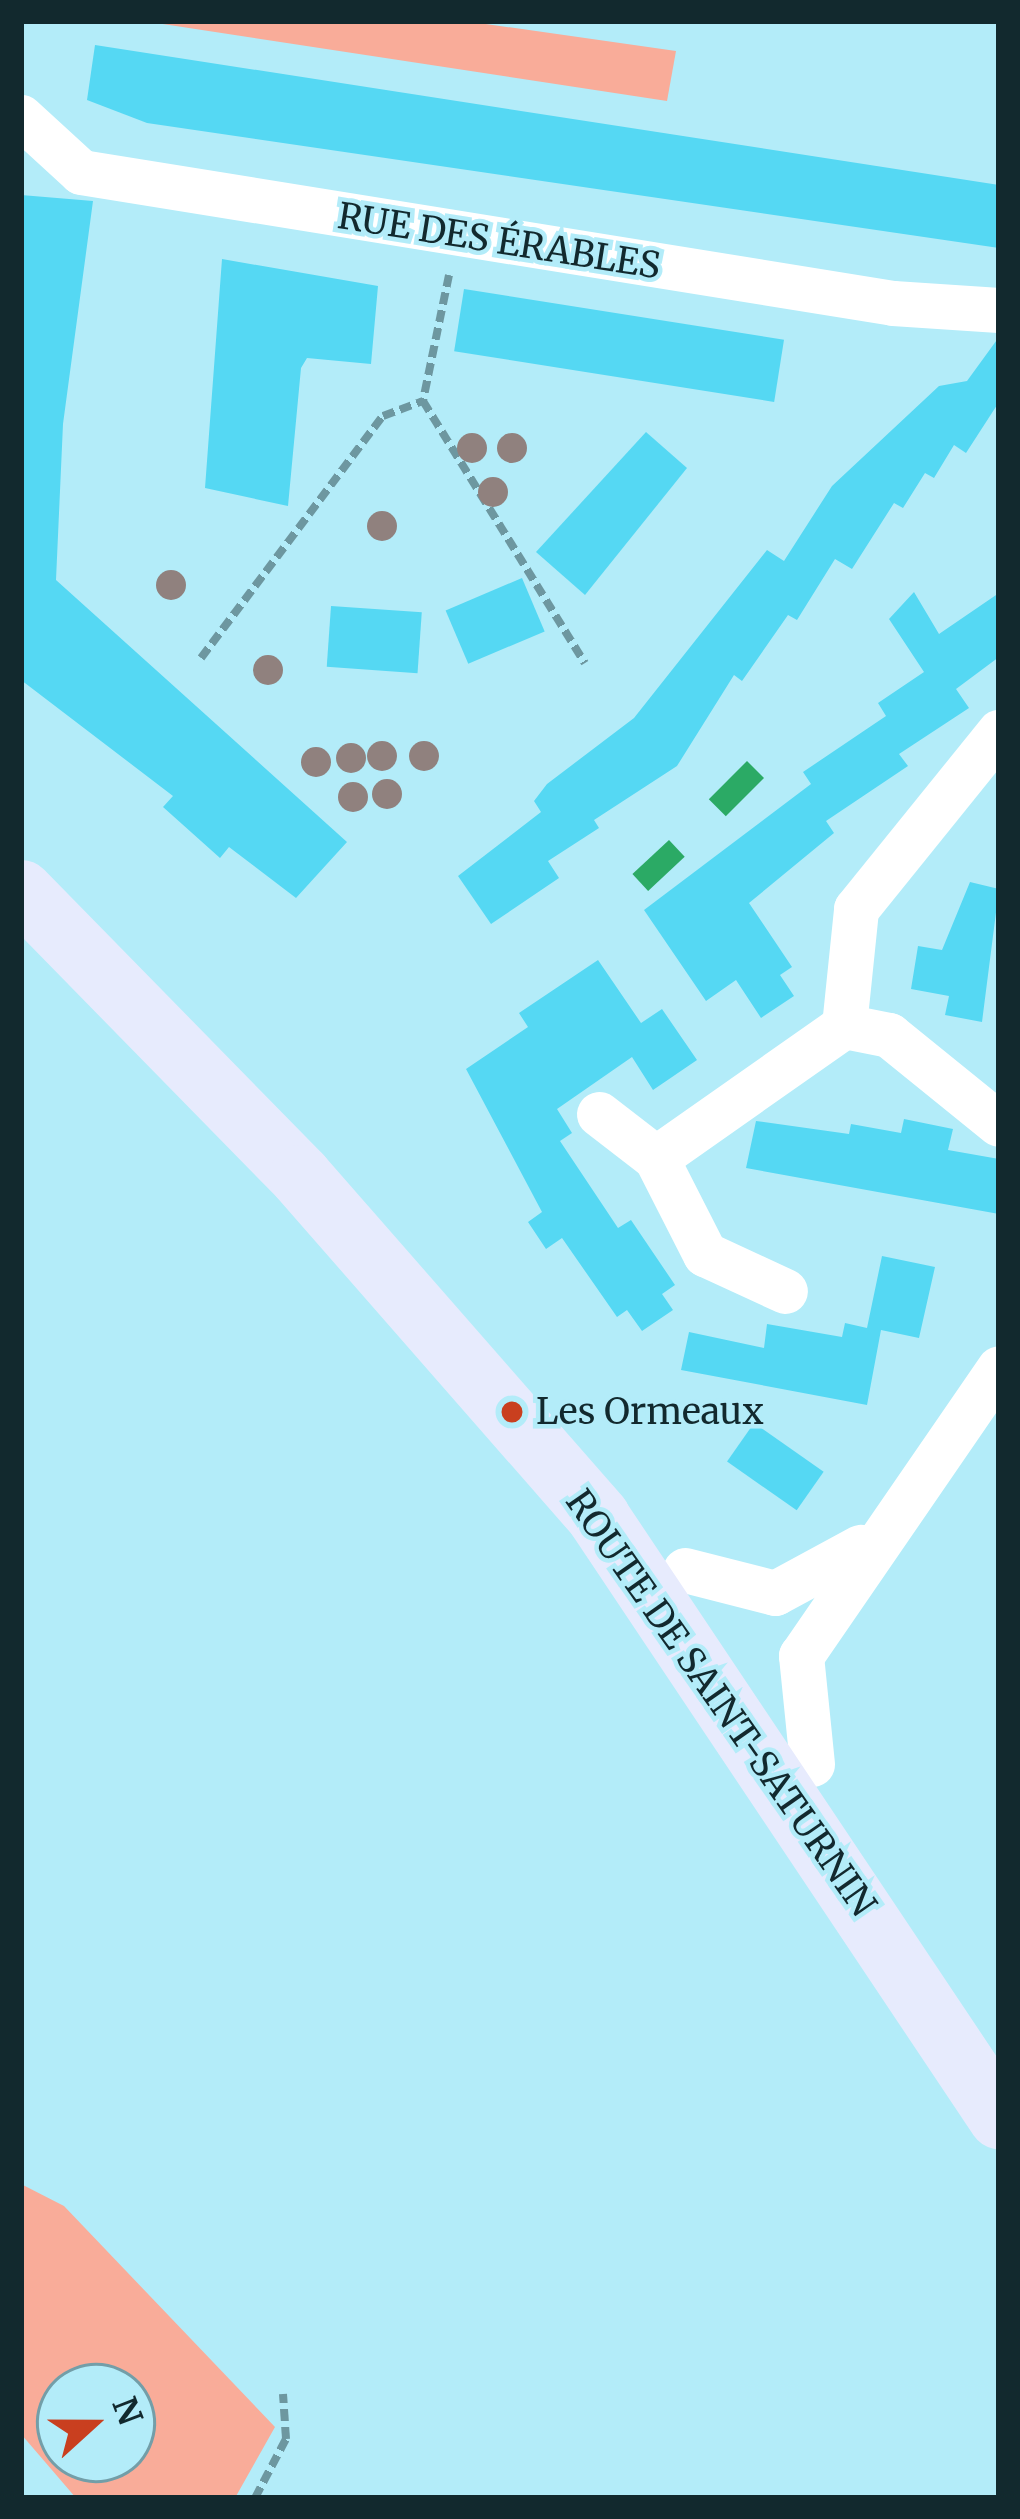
<!DOCTYPE html>
<meta charset="utf-8">
<style>
body{margin:0}
#map{position:relative;width:1020px;height:2519px;overflow:hidden;background:#b3ecf9;font-family:Merriweather,serif}
div>[style]{position:absolute}
.green>*{inset:0;background:#f9ac99}
.water>*{inset:0;background:#2baa65;transform-origin:0 0}
.building>*{inset:0;background:#55d8f3;transform-origin:0 0}
.path>*{height:8px;margin-top:-4px;transform-origin:0;background:repeating-linear-gradient(90deg,#6d97a0 0 12px,transparent 0 18px)}
.street>*{height:45px;margin:-22.5px;padding:0 22.5px;transform-origin:22.5px;border-radius:22.5px;background:#fff}
.secondary>*{height:63px;margin:-31.5px;padding:0 31.5px;transform-origin:31.5px;border-radius:31.5px;background:#e7ebfd}
.trees>*{width:30px;height:30px;margin:-15px;border-radius:50%;background:#90817e}
.dots>*{width:33px;height:33px;translate:-50% -50%;box-sizing:border-box;border:6px solid #b3ecf9;border-radius:50%}
span{translate:-50% -50%;white-space:nowrap;text-align:center;line-height:1.15;-webkit-text-stroke:9px #b3ecf9;paint-order:stroke}
.street-label{font-size:36px;color:#12292e}
.poi-label{font-size:36px;color:#12292e}
.left{translate:0 -50%;text-align:left}
.frame{position:absolute;inset:0;border:24px solid #12292e;pointer-events:none}
.north{position:absolute;left:36px;top:2363px;width:120px;height:120px;box-sizing:border-box;background:#b3ecf9;border:3px solid #739ea8;border-radius:50%;rotate:69deg;font-size:33px;font-weight:700;line-height:48px;text-align:center;color:#12292e}
.north::after{content:'';display:block;margin:auto;width:42px;height:54px;background:#c93f1f;clip-path:polygon(50% 0,100% 100%,50% 72%,0 100%)}
</style>
<div id="map">
<div class="green">
<i style="clip-path:polygon(143px 21px,465px 21px,676px 51px,667px 101px)"></i>
<i style="clip-path:polygon(evenodd,21px 2184px,64px 2206px,275px 2427px,235px 2498px,76px 2498px,21px 2434px,21px 2184px,60px 2387px,132px 2387px,132px 2459px,60px 2459px,60px 2387px)"></i>
</div>
<div class="water">
<i style="left:747px;top:761px;width:24px;height:54px;rotate:45deg"></i>
<i style="left:669px;top:840px;width:23px;height:50px;rotate:47deg"></i>
</div>
<div class="building">
<i style="clip-path:polygon(95px 45px,999px 185px,999px 248px,147px 123px,87px 100px)"></i>
<i style="clip-path:polygon(21px 195px,93px 201px,63px 424px,56px 580px,347px 842px,296px 898px,229px 847px,220px 858px,163px 807px,173px 796px,21px 680px)"></i>
<i style="clip-path:polygon(222px 259px,378px 286px,371px 364px,307px 358px,301px 368px,288px 506px,205px 488px)"></i>
<i style="left:464px;top:289px;width:324px;height:63px;rotate:9deg"></i>
<i style="clip-path:polygon(999px 337px,999px 402px,966px 453px,954px 445px,934px 478px,925px 473px,903px 508px,894px 503px,852px 569px,835px 559px,797px 620px,788px 615px,742px 681px,734px 675px,677px 766px,594px 820px,599px 828px,548px 861px,559px 878px,491px 924px,458px 876px,541px 812px,534px 801px,547px 784px,634px 718px,767px 550px,784px 561px,832px 486px,939px 386px,967px 381px)"></i>
<i style="clip-path:polygon(646px 432px,687px 468px,585px 595px,536px 552px)"></i>
<i style="left:522px;top:578px;width:58px;height:83px;rotate:67deg"></i>
<i style="clip-path:polygon(914px 592px,939px 634px,999px 593px,999px 657px,956px 689px,969px 708px,899px 754px,908px 766px,826px 821px,834px 833px,749px 903px,792px 967px,780px 975px,794px 996px,761px 1018px,736px 980px,706px 1001px,644px 910px,811px 784px,803px 772px,886px 716px,878px 703px,924px 672px,889px 619px)"></i>
<i style="left:331px;top:606px;width:91px;height:61px;rotate:4deg"></i>
<i style="clip-path:polygon(970px 882px,999px 889px,982px 1022px,945px 1015px,949px 996px,911px 989px,918px 946px,942px 950px)"></i>
<i style="clip-path:polygon(598px 960px,641px 1023px,662px 1009px,697px 1060px,653px 1090px,632px 1057px,557px 1109px,572px 1133px,560px 1141px,618px 1228px,631px 1220px,675px 1285px,662px 1294px,673px 1310px,642px 1331px,627px 1310px,617px 1317px,562px 1238px,546px 1249px,528px 1222px,542px 1212px,466px 1069px,528px 1027px,519px 1013px)"></i>
<i style="clip-path:polygon(904px 1119px,953px 1129px,948px 1150px,999px 1159px,999px 1214px,746px 1168px,756px 1121px,849px 1134px,851px 1124px,901px 1133px)"></i>
<i style="clip-path:polygon(882px 1256px,935px 1267px,919px 1338px,881px 1330px,867px 1405px,681px 1370px,689px 1332px,764px 1348px,767px 1324px,842px 1337px,845px 1323px,867px 1328px)"></i>
<i style="left:754px;top:1423px;width:85px;height:47px;rotate:35deg"></i>
</div>
<div class="path">
<i style="left:449px;top:275px;width:129px;rotate:101.7deg"></i>
<i style="left:423px;top:401px;width:308px;rotate:58.3deg"></i>
<i style="left:201px;top:658px;width:303px;rotate:-53.1deg"></i>
<i style="left:383px;top:416px;width:43px;rotate:-20.6deg"></i>
<i style="left:255px;top:2498px;width:67px;rotate:-62.3deg"></i>
<i style="left:286px;top:2439px;width:45px;rotate:-93.8deg"></i>
</div>
<div class="street">
<i style="left:21px;top:117px;width:81px;rotate:42.5deg"></i>
<i style="left:81px;top:172px;width:822px;rotate:9.16deg"></i>
<i style="left:893px;top:303px;width:106px;rotate:3.8deg"></i>
<i style="left:844px;top:1026px;width:46px;rotate:11.3deg"></i>
<i style="left:889px;top:1035px;width:141px;rotate:39deg"></i>
<i style="left:599px;top:1114px;width:72px;rotate:37.7deg"></i>
<i style="left:656px;top:1158px;width:108px;rotate:63deg"></i>
<i style="left:705px;top:1254px;width:88px;rotate:24.8deg"></i>
<i style="left:656px;top:1158px;width:230px;rotate:-35.1deg"></i>
<i style="left:844px;top:1026px;width:118px;rotate:-84.1deg"></i>
<i style="left:856px;top:909px;width:228px;rotate:-51.1deg"></i>
<i style="left:685px;top:1570px;width:93px;rotate:14.3deg"></i>
<i style="left:775px;top:1593px;width:97px;rotate:-28.4deg"></i>
<i style="left:812px;top:1764px;width:109px;rotate:-95.8deg"></i>
<i style="left:801px;top:1656px;width:349px;rotate:-55.5deg"></i>
</div>
<div class="secondary">
<i style="left:21px;top:891px;width:399px;rotate:45.6deg"></i>
<i style="left:300px;top:1176px;width:453px;rotate:48.8deg"></i>
<i style="left:598px;top:1517px;width:722px;rotate:56.24deg"></i>
</div>
<div class="trees">
<i style="left:472px;top:448px"></i>
<i style="left:512px;top:448px"></i>
<i style="left:493px;top:492px"></i>
<i style="left:382px;top:526px"></i>
<i style="left:171px;top:585px"></i>
<i style="left:268px;top:670px"></i>
<i style="left:382px;top:756px"></i>
<i style="left:424px;top:756px"></i>
<i style="left:351px;top:758px"></i>
<i style="left:316px;top:762px"></i>
<i style="left:387px;top:794px"></i>
<i style="left:353px;top:797px"></i>
</div>
<div class="dots">
<i style="left:512px;top:1412px;background:#c93f1f"></i>
</div>
<div class="street-label">
<span style="left:499px;top:241px;rotate:9deg">RUE DES ÉRABLES</span>
<span style="left:721px;top:1703px;rotate:55deg">ROUTE DE SAINT-SATURNIN</span>
</div>
<div class="poi-label">
<span class="left" style="left:536px;top:1412px">Les Ormeaux</span>
</div>
<div class="frame"></div>
<div class="north">N</div>
</div>
